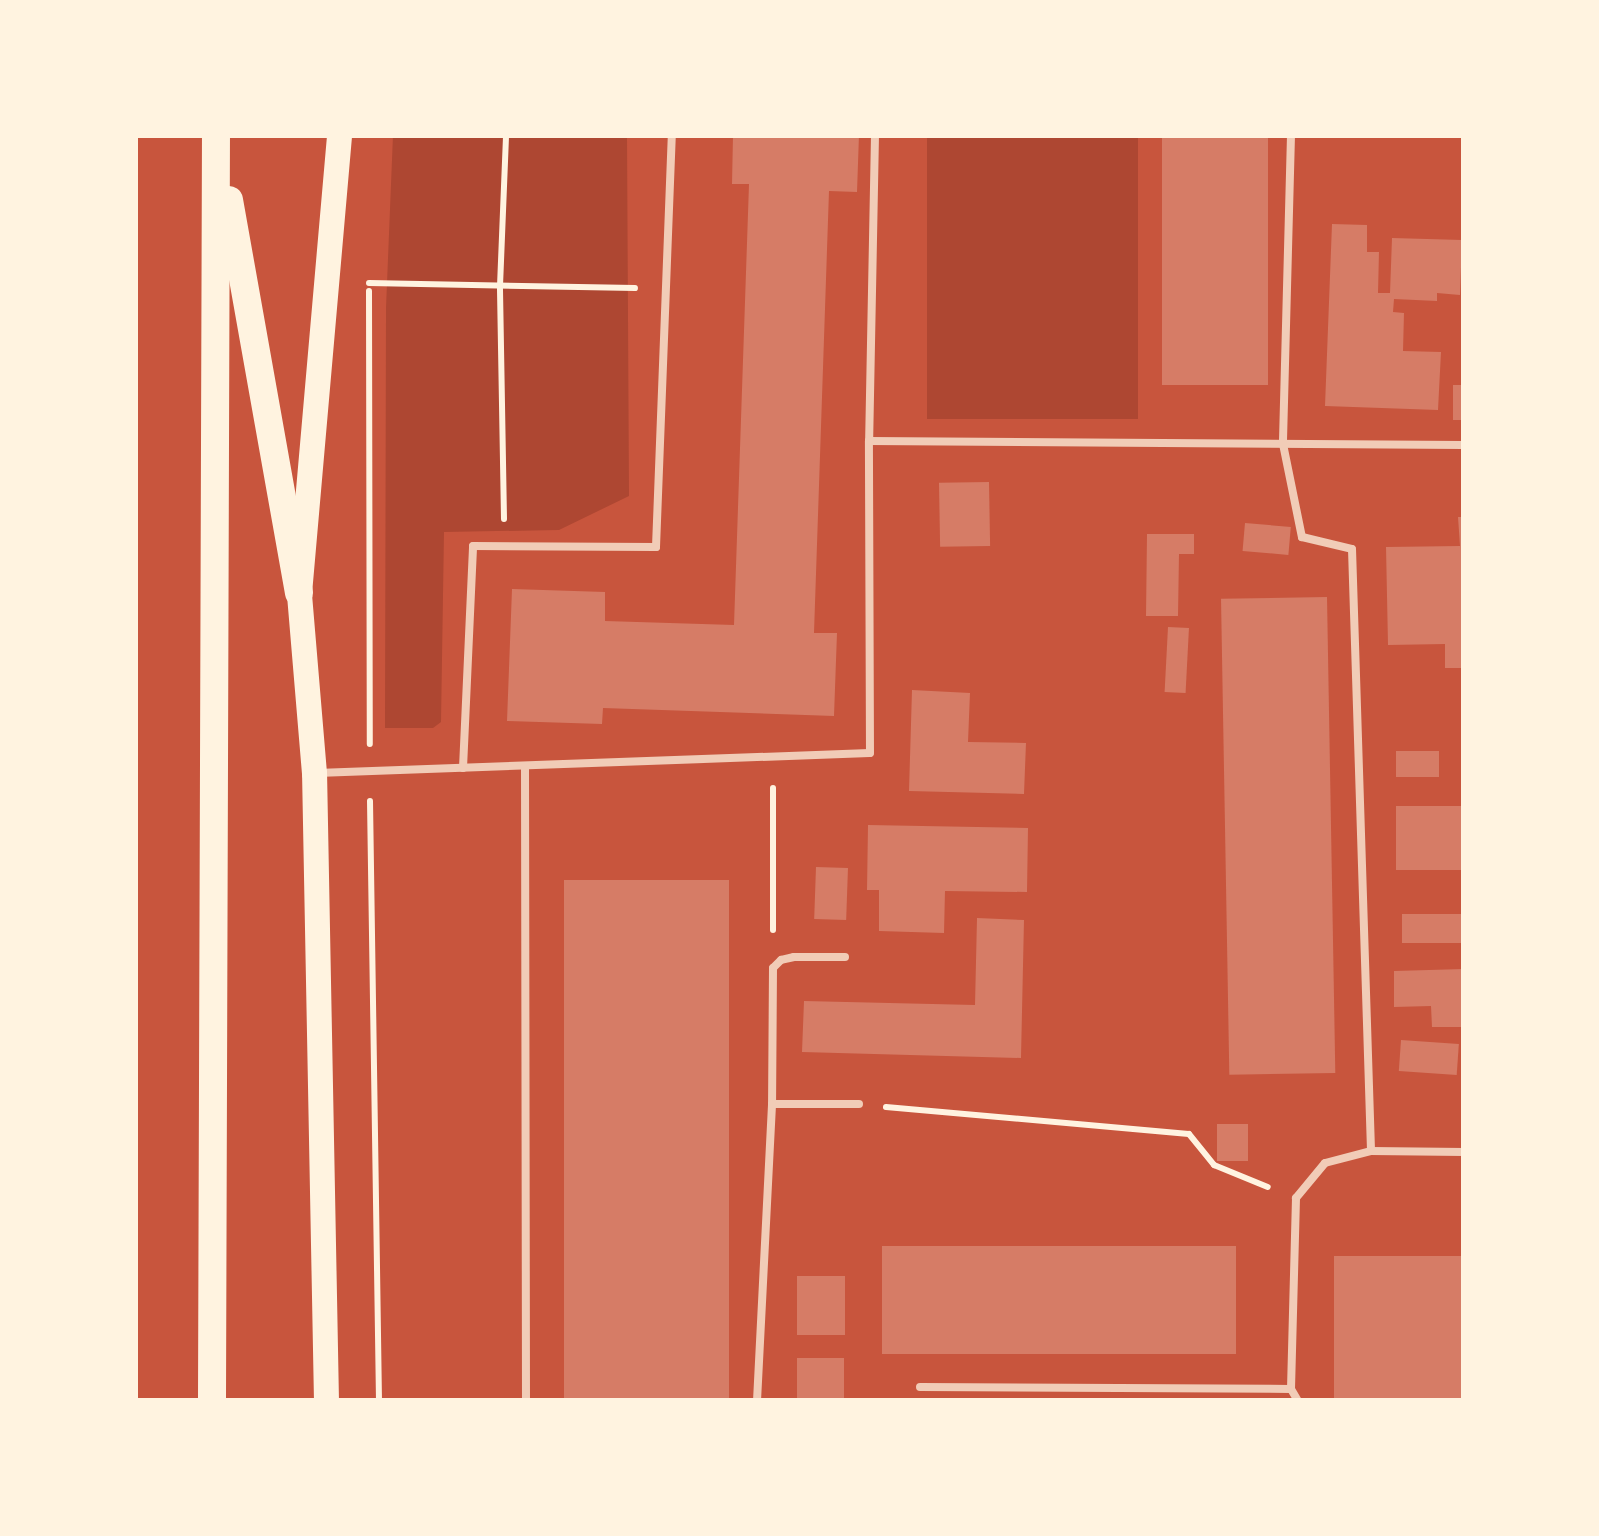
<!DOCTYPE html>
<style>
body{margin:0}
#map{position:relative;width:1599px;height:1536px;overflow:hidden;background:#c8553d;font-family:Cabin,sans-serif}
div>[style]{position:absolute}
.green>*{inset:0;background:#ae4732;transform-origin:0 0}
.building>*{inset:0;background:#d67c66;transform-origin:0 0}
.path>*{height:6px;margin:-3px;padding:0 3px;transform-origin:3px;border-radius:3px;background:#fff3e0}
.service>*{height:8px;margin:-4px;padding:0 4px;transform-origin:4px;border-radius:4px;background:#f1ccb7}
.primary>*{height:25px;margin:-12.5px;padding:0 12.5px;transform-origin:12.5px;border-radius:12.5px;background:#fff3e0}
.trunk>*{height:28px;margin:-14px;padding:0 14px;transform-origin:14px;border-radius:14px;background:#fff3e0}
span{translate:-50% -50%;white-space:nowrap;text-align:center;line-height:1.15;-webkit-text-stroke:8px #fff3e0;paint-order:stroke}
.frame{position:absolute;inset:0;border:138px solid #fff3e0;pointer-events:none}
</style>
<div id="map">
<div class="green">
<i style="clip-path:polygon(393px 135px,627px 135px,629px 496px,559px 530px,444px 532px,441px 722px,433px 728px,385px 728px,386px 308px)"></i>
<i style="left:927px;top:135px;width:211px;height:284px"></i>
</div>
<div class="building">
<i style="clip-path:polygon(733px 135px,859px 135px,857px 192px,829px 191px,814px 633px,837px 633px,834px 716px,603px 708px,602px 724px,507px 721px,512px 589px,605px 592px,605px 621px,734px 625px,749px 184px,732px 184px)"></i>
<i style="left:1162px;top:135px;width:106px;height:250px"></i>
<i style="clip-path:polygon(1332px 224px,1367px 225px,1367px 252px,1379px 252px,1378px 293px,1390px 293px,1392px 238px,1462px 240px,1460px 295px,1437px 293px,1437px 301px,1394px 299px,1393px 312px,1404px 313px,1403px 351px,1441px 352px,1438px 410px,1325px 406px)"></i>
<i style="left:1453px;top:385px;width:11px;height:35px"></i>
<i style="left:989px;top:482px;width:64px;height:50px;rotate:89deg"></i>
<i style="clip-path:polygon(1458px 517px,1464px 517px,1464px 668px,1445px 668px,1445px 644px,1388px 645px,1386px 547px,1460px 546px)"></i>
<i style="left:1245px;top:523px;width:46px;height:28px;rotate:5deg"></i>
<i style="clip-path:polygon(1147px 534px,1194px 534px,1194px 554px,1179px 554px,1178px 616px,1146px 616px)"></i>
<i style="left:1327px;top:597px;width:476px;height:106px;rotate:89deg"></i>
<i style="left:1168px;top:627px;width:21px;height:65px;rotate:3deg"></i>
<i style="clip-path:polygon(912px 690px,970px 693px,968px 742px,1026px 743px,1024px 794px,909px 791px)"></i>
<i style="left:1396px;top:751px;width:43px;height:26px"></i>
<i style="left:1464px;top:806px;width:64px;height:68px;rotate:90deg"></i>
<i style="clip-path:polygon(868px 825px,1028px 828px,1027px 892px,945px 891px,944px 933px,879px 931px,879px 890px,867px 890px)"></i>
<i style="left:816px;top:867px;width:32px;height:52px;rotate:2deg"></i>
<i style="left:729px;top:880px;width:521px;height:165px;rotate:90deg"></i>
<i style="left:1464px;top:914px;width:29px;height:62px;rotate:90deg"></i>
<i style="clip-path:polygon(977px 918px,1024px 920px,1021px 1058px,802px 1052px,804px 1001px,975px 1005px)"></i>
<i style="clip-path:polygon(1464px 969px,1464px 1027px,1432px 1027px,1431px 1006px,1394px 1007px,1394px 971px)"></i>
<i style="left:1401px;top:1040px;width:58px;height:31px;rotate:4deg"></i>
<i style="left:1217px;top:1124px;width:31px;height:37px"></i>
<i style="left:882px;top:1246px;width:354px;height:108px"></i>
<i style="left:1334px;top:1256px;width:130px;height:145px"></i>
<i style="left:797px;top:1276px;width:48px;height:59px"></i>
<i style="left:797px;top:1358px;width:47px;height:43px"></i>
</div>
<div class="path">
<i style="left:369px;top:283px;width:266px;rotate:1.1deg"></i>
<i style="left:369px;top:291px;width:453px;rotate:89.9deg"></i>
<i style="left:504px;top:519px;width:233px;rotate:-91deg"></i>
<i style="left:500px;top:286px;width:151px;rotate:-87.7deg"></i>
<i style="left:370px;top:801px;width:600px;rotate:89.14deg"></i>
<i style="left:773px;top:930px;width:142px;rotate:-90deg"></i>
<i style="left:886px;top:1107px;width:304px;rotate:5.1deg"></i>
<i style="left:1189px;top:1134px;width:40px;rotate:51deg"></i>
<i style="left:1214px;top:1165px;width:58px;rotate:22.2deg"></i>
</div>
<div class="service">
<i style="left:875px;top:135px;width:306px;rotate:91.1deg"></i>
<i style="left:869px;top:441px;width:595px;rotate:0.39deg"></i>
<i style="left:1291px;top:135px;width:309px;rotate:91.5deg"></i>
<i style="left:1283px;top:444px;width:95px;rotate:78.5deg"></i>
<i style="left:1302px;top:537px;width:51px;rotate:13.5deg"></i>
<i style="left:1352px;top:549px;width:602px;rotate:88.19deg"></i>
<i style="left:525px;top:766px;width:635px;rotate:89.91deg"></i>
<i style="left:463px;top:768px;width:222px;rotate:-87.4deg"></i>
<i style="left:473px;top:546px;width:183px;rotate:0.3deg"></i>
<i style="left:656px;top:547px;width:412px;rotate:-87.8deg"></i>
<i style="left:317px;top:773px;width:553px;rotate:-2.07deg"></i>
<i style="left:870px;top:753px;width:312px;rotate:-90.2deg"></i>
<i style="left:845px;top:957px;width:51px;rotate:180deg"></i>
<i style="left:794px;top:957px;width:13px;rotate:167deg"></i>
<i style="left:781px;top:960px;width:11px;rotate:135deg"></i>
<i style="left:773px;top:968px;width:136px;rotate:90.4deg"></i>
<i style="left:772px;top:1104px;width:87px"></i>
<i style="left:920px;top:1387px;width:371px;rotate:0.3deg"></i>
<i style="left:757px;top:1401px;width:297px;rotate:-87.1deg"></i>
<i style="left:1298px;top:1401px;width:14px;rotate:-120deg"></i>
<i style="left:1291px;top:1389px;width:191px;rotate:-88.5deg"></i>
<i style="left:1296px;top:1198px;width:45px;rotate:-50.4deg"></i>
<i style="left:1325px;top:1163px;width:48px;rotate:-14.6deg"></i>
<i style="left:1371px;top:1151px;width:93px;rotate:0.6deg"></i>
</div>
<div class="primary">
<i style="left:326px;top:1401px;width:628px;rotate:-91.09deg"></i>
<i style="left:314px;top:773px;width:181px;rotate:-94.8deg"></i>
<i style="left:299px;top:593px;width:460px;rotate:-85deg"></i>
</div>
<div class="trunk">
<i style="left:229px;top:200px;width:399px;rotate:79.9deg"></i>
<i style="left:212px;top:1401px;width:1266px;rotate:-89.82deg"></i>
</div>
<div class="frame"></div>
</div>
